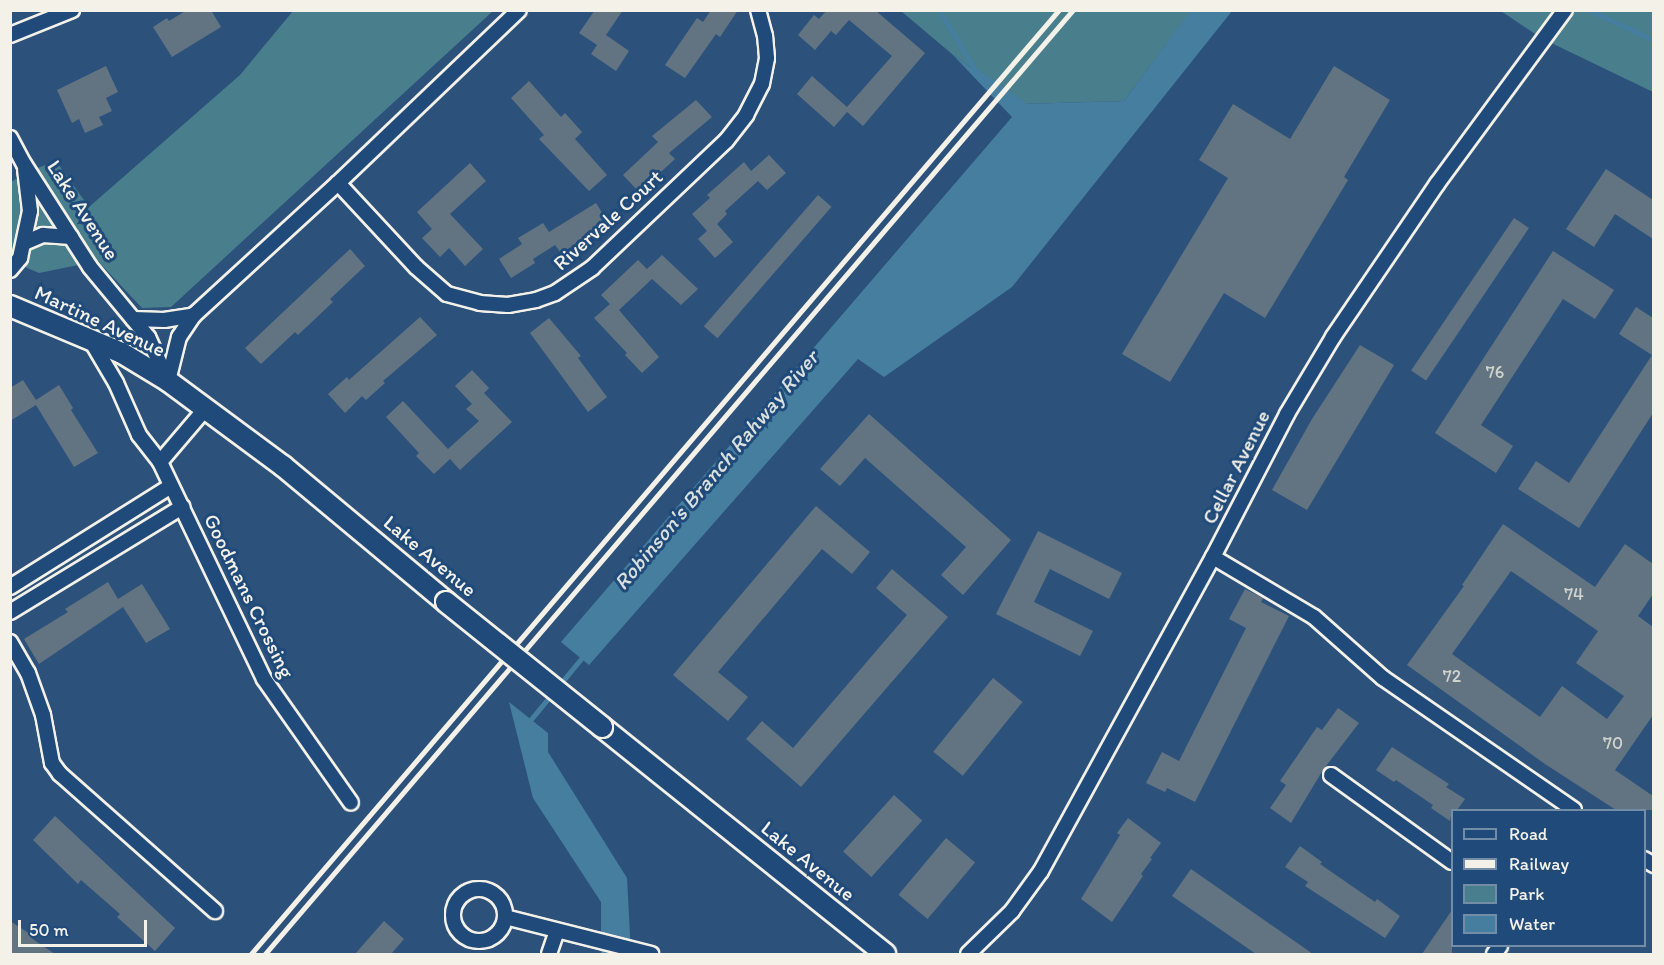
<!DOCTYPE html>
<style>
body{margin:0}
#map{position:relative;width:1664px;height:965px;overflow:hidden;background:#2c527c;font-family:Itim,sans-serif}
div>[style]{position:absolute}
.green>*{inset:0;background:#497e8c}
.water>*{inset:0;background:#467ea0}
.stream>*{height:5px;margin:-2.5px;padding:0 2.5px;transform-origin:2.5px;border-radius:2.5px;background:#467ea0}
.building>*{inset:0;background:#627482;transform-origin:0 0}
.roads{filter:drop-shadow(2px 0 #f4f1e8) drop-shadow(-2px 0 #f4f1e8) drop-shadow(0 2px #f4f1e8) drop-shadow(0 -2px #f4f1e8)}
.street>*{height:14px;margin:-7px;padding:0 7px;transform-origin:7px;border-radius:7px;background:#1f4a7a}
.street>.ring{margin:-7px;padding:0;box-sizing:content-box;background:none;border:14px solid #1f4a7a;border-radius:50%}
.secondary>*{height:20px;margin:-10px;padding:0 10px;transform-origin:10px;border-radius:10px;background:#1f4a7a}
.rail>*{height:4.5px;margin:-2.25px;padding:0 2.25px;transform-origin:2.25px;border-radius:2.25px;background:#f4f1e8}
.bridges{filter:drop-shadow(2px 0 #f4f1e8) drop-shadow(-2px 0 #f4f1e8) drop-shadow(0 2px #f4f1e8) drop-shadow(0 -2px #f4f1e8)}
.secondary-bridge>*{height:20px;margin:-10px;padding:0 10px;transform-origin:10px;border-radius:10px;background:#1f4a7a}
span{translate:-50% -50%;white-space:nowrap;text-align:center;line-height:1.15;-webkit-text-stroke:6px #1f4a7a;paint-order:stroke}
.number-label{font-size:18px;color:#d0d2ce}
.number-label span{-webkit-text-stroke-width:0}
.street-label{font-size:21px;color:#f4f1e8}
.water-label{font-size:22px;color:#dae0dd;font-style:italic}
.frame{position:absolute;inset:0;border:12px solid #f4f1e8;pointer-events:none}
.legend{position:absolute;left:1451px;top:809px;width:195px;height:138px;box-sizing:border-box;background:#1f4a7a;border:2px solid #748da6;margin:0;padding:8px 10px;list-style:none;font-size:18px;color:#f4f1e8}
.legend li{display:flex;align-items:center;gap:12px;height:30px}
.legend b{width:30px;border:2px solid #748da6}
.scale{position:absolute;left:18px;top:920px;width:129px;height:27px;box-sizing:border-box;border:3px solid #f4f1e8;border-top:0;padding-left:8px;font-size:18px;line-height:21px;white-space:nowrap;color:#f4f1e8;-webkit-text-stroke:4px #1f4a7a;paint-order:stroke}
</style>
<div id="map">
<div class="green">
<i style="clip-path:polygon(293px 11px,493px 11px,171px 307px,142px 308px,98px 261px,39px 273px,11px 261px,11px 182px,27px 172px,56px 161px,89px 207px,240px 75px)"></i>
<i style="clip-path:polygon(901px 11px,1191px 11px,1124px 101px,1023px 104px,952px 54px)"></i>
<i style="clip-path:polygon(1501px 11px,1653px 11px,1653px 92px,1541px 38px)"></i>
</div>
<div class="water">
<i style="clip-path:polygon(1191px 10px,1232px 11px,1012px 287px,884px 377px,858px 359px,589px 665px,561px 642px,1012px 117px,952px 54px,1023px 104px,1124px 101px)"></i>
<i style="clip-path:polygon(509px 702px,548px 733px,548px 752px,627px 878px,631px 954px,601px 954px,601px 902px,533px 798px)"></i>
</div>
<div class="stream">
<i style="left:939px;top:10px;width:71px;rotate:58.8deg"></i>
<i style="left:976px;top:71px;width:57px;rotate:35.1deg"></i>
<i style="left:1589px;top:10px;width:72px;rotate:24.8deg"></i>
<i style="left:527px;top:724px;width:89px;rotate:-50.4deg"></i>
</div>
<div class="building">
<i style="clip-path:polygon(187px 10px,211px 10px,221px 27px,172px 57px,153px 27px,167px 18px,169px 21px)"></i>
<i style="clip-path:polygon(595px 10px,623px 10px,606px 35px,629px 51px,616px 71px,591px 54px,597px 45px,579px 33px)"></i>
<i style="clip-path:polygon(711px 10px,738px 10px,720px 37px,716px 34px,685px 78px,665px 65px,697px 18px,703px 22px)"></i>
<i style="clip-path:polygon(827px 10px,875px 10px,925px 53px,863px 126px,847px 112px,834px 127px,797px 94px,812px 76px,847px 107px,892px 56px,849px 20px,836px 35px,831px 31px,815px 50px,798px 35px,814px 15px,819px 19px)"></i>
<i style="clip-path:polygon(106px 66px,118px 92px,106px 98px,112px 111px,99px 117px,103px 125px,85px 133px,79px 119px,72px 123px,57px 90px)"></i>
<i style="clip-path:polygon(1334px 66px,1390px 100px,1344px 177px,1348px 180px,1265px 318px,1224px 293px,1170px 382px,1122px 354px,1228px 178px,1199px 160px,1233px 104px,1290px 139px)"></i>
<i style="clip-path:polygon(529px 81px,561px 117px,565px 113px,582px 132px,575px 139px,607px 175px,589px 191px,539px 139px,544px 135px,511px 98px)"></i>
<i style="clip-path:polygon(696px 100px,712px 117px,669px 153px,675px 159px,639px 192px,623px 175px,658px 142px,652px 136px)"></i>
<i style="clip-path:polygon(769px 155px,786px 173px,767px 190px,758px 181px,725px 211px,727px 214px,717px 224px,733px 242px,715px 258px,698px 239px,707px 231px,692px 214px,710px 198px,707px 195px,744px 162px,751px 171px)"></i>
<i style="clip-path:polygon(470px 163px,486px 181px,450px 214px,483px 249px,465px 266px,449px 248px,440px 257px,422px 238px,432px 229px,417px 212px)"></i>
<i style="clip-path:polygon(1606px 169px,1653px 200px,1653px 239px,1615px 214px,1594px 247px,1566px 229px)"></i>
<i style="left:818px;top:195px;width:18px;height:174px;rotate:41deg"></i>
<i style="clip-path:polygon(596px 203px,609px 224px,561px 253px,555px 245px,533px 259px,535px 263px,511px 278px,499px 259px,522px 244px,518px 238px,543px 223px,549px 232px)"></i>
<i style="left:1514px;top:218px;width:18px;height:184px;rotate:34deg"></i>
<i style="clip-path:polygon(350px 249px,365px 266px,330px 299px,333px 302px,298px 335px,295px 332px,261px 364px,245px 348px)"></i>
<i style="clip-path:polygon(1553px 251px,1614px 290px,1595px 319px,1563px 299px,1481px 425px,1513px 446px,1496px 473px,1435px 433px)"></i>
<i style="clip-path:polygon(662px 255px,698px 289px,681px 305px,652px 279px,619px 310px,659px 357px,642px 373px,625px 355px,627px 353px,594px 318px,610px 304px,601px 295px,620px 277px,638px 260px,647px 269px)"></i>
<i style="clip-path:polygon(1636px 307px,1653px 318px,1653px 413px,1579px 528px,1518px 489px,1536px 461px,1569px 483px,1652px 355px,1619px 334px)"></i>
<i style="clip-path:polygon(420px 317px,437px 335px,383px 381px,385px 383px,366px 400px,362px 396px,345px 413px,328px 394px,347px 377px,349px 380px)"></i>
<i style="clip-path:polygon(549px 318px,581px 356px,578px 358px,607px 397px,588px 412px,530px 333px)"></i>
<i style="clip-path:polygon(1360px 345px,1394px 365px,1307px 510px,1272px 490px,1312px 419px)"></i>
<i style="clip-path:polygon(472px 370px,489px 388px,484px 393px,512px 422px,460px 470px,450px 459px,434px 474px,416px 456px,419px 453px,386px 417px,403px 401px,448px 449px,479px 421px,466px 409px,472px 404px,455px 386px)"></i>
<i style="clip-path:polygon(23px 380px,36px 400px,59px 385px,73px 408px,71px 410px,98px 453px,74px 467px,36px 405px,10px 421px,10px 388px)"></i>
<i style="clip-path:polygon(869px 414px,1011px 540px,963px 595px,941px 575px,966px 547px,865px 458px,840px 486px,820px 469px)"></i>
<i style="clip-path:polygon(816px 506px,870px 552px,852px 574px,822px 549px,718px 672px,748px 697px,728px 721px,673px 675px)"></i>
<i style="clip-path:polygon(evenodd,1503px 524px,1595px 587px,1625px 544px,1653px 564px,1653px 594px,1638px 616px,1653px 627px,1653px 715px,1615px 770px,1653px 796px,1653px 810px,1616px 810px,1545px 764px,1407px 665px,1464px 586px,1462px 585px,1503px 524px,1511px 571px,1598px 631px,1576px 663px,1624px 696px,1607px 719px,1562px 686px,1540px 717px,1452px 654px,1511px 571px)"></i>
<i style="clip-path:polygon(1038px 531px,1122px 573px,1109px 599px,1050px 569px,1034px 602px,1093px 631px,1080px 656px,996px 614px)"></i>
<i style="clip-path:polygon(892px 569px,948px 617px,801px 787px,746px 739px,762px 721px,793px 748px,907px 615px,876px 588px)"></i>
<i style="clip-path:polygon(108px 582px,118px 599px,142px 584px,170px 629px,146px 643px,123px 607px,39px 664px,24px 639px,68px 612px,65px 609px)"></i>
<i style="clip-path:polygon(1245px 589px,1263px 598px,1261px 602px,1289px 616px,1195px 802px,1167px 788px,1165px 792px,1146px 783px,1162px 752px,1179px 761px,1246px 628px,1229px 619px)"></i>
<i style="left:993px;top:678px;width:38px;height:95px;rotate:39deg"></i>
<i style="clip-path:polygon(1338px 708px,1359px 723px,1323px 770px,1291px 823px,1270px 808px,1286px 785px,1280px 781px,1317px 727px,1322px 730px)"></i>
<i style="clip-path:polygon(1392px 747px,1449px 784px,1446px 787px,1465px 799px,1457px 810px,1452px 810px,1450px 821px,1431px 808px,1433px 805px,1396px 780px,1394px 782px,1376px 770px)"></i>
<i style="left:894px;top:795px;width:38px;height:76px;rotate:42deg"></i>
<i style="clip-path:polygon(55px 816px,175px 928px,155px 951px,117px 917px,120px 914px,81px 880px,78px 884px,33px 840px)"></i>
<i style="clip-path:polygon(1128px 818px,1161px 843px,1150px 858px,1152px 859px,1141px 874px,1143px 876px,1112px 922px,1081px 899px,1120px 835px,1117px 833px)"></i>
<i style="left:946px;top:838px;width:38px;height:74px;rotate:40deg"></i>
<i style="clip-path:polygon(1300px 846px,1322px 862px,1320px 864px,1375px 902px,1377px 899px,1400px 916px,1385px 938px,1305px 886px,1308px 882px,1285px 867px)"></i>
<i style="clip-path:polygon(1191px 869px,1313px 954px,1256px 954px,1172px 896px)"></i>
<i style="clip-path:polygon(1452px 910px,1452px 954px,1422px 954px)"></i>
<i style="clip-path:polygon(10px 921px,33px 936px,31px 938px,55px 954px,10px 954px)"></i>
<i style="clip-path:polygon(384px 921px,404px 939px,391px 954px,355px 954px)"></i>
</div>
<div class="roads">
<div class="street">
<i style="left:10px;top:35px;width:67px;rotate:-22deg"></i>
<i style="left:10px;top:138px;width:30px;rotate:62deg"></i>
<i style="left:24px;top:164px;width:122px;rotate:57.3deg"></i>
<i style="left:90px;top:267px;width:91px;rotate:50.4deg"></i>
<i style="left:148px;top:337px;width:46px;rotate:65.7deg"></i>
<i style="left:338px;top:183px;width:115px;rotate:47.1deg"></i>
<i style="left:416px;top:267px;width:41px;rotate:41.1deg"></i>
<i style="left:447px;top:294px;width:34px;rotate:15deg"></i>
<i style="left:480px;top:303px;width:28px;rotate:4deg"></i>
<i style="left:508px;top:305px;width:28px;rotate:-10deg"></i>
<i style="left:536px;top:300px;width:20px;rotate:-20deg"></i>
<i style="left:555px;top:293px;width:45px;rotate:-34deg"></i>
<i style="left:592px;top:268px;width:185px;rotate:-43.5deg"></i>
<i style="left:726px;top:141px;width:33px;rotate:-52deg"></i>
<i style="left:746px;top:115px;width:35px;rotate:-63deg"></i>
<i style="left:762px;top:84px;width:26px;rotate:-79deg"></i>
<i style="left:767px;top:58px;width:22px;rotate:-95deg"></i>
<i style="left:765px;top:36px;width:27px;rotate:-105deg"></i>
<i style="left:24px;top:243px;width:21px;rotate:-23deg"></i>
<i style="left:43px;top:235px;width:28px;rotate:4deg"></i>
<i style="left:10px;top:270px;width:16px;rotate:-50deg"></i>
<i style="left:20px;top:258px;width:48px;rotate:-78deg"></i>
<i style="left:30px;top:211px;width:42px;rotate:-96.8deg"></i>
<i style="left:133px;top:319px;width:31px;rotate:2deg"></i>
<i style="left:164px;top:320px;width:30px;rotate:-9deg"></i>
<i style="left:90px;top:339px;width:51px;rotate:59.4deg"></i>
<i style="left:116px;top:383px;width:57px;rotate:66.1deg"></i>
<i style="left:139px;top:435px;width:34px;rotate:52deg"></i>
<i style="left:160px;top:462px;width:241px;rotate:64.4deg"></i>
<i style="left:264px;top:679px;width:151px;rotate:54.9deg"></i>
<i style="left:168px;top:381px;width:45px;rotate:-76deg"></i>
<i style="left:179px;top:337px;width:27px;rotate:-56deg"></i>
<i style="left:194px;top:315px;width:195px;rotate:-42.5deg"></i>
<i style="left:338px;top:183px;width:250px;rotate:-43.7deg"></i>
<i style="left:160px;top:462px;width:71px;rotate:-49.6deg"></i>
<i style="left:1213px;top:557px;width:117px;rotate:30.7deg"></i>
<i style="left:1314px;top:617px;width:92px;rotate:41.5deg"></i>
<i style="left:1383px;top:678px;width:232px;rotate:34.6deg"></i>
<i style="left:10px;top:587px;width:190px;rotate:-32.1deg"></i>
<i style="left:10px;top:612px;width:202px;rotate:-31.4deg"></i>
<i style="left:10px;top:642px;width:36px;rotate:60deg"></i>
<i style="left:28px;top:673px;width:45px;rotate:70.3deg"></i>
<i style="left:43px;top:715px;width:49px;rotate:79.4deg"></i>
<i style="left:52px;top:763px;width:14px;rotate:54deg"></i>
<i style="left:60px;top:774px;width:207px;rotate:41.5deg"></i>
<i style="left:1331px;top:775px;width:149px;rotate:35.7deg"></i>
<i style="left:1644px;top:859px;width:12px;rotate:31deg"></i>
<i class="ring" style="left:453px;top:889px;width:38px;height:38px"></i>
<i style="left:505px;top:917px;width:151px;rotate:14.2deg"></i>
<i style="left:549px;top:954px;width:24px;rotate:-71deg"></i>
<i style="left:968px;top:954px;width:62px;rotate:-44.3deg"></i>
<i style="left:1012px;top:911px;width:49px;rotate:-54.1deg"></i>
<i style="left:1041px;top:871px;width:358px;rotate:-61.3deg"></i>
<i style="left:1213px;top:557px;width:161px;rotate:-62.6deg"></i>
<i style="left:1287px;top:414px;width:90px;rotate:-59.1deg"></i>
<i style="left:1333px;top:337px;width:185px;rotate:-55.8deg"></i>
<i style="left:1437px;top:184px;width:216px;rotate:-53.7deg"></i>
<i style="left:1494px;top:954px;width:10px;rotate:-53deg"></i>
</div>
<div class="secondary">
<i style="left:10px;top:306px;width:121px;rotate:22.8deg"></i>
<i style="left:122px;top:353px;width:54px;rotate:31.3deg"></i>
<i style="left:168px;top:381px;width:143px;rotate:36.5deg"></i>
<i style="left:283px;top:466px;width:212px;rotate:39.8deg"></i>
<i style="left:602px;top:727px;width:363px;rotate:38.7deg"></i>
</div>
</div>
<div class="rail">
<i style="left:251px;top:954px;width:1243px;rotate:-49.44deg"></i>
<i style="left:265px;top:954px;width:1243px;rotate:-49.44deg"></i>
</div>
<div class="bridges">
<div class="secondary-bridge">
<i style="left:446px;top:602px;width:200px;rotate:38.7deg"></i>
</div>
</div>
<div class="number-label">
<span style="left:1495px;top:372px">76</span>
<span style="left:1574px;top:594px">74</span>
<span style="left:1452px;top:676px">72</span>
<span style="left:1613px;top:743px">70</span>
</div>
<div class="street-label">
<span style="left:83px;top:210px;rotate:57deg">Lake Avenue</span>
<span style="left:608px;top:220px;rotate:-42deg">Rivervale Court</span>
<span style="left:100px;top:321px;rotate:25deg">Martine Avenue</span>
<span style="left:1236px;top:467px;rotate:-63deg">Cellar Avenue</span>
<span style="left:430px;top:556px;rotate:40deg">Lake Avenue</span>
<span style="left:249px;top:596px;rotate:64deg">Goodmans Crossing</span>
<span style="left:808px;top:861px;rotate:39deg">Lake Avenue</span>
</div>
<div class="water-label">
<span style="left:716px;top:470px;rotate:-50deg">Robinson's Branch Rahway River</span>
</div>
<div class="frame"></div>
<ul class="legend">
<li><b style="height:8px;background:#1f4a7a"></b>Road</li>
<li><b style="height:8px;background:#f4f1e8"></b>Railway</li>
<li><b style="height:16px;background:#497e8c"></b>Park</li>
<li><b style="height:16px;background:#467ea0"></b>Water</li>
</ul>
<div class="scale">50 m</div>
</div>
